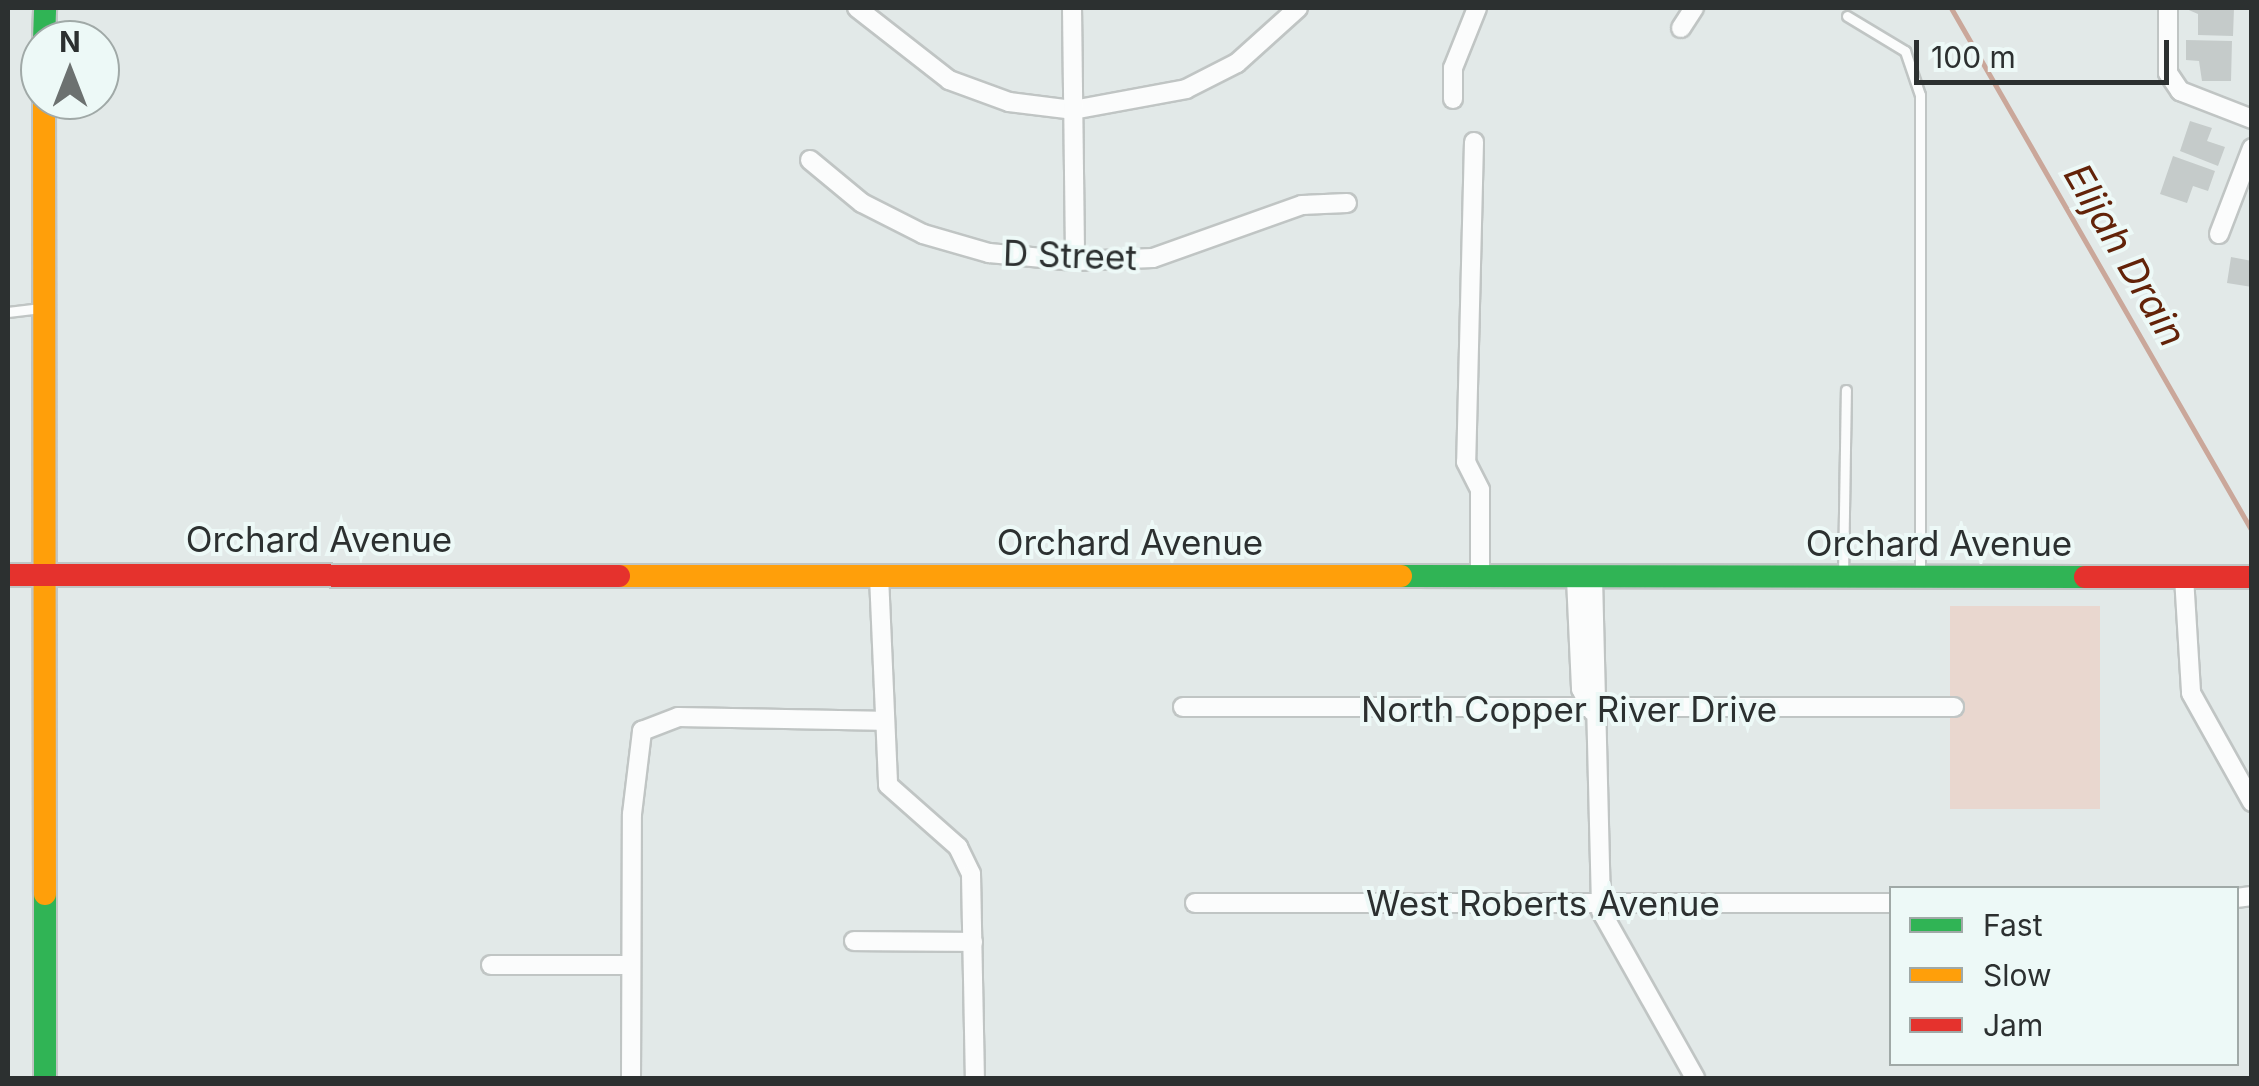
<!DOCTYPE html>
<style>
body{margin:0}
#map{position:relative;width:2259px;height:1086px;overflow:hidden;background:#e2e9e8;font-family:Inter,sans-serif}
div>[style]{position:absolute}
.green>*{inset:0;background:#e9d7cf;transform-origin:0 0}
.stream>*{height:5px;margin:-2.5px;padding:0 2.5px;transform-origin:2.5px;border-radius:2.5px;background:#caa79a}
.building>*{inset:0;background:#c5cbca}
.roads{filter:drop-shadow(2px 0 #c0c5c4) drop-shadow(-2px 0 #c0c5c4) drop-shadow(0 2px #c0c5c4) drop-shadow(0 -2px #c0c5c4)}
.lane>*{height:9px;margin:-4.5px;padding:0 4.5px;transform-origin:4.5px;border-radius:4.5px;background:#fbfcfc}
.street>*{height:18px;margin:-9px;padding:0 9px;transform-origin:9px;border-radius:9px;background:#fbfcfc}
.fast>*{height:22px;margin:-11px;padding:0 11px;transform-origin:11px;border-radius:11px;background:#30b455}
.slow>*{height:22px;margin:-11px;padding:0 11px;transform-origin:11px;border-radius:11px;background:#ff9f0a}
.jam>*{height:22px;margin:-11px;padding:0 11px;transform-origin:11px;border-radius:11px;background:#e5322d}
span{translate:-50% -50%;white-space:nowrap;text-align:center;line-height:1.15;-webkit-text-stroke:8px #edf9f7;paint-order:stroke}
.street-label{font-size:35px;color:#2c3030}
.water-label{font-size:38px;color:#632309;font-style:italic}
.frame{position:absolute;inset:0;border:10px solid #2c3030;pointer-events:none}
.legend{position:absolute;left:1889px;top:886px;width:350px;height:180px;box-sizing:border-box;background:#edf9f7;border:2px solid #a0a9a7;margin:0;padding:12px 18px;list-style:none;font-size:30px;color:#2c3030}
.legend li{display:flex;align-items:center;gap:20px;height:50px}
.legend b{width:50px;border:2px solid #a0a9a7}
.north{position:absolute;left:20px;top:20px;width:100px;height:100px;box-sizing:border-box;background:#edf9f7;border:2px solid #a0a9a7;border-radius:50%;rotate:0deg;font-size:28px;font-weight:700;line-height:40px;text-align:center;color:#2c3030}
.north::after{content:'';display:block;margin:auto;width:35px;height:45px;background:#6c7170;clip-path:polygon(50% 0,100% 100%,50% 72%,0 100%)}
.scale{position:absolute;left:1914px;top:40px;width:255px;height:45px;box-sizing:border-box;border:5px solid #2c3030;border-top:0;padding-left:12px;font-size:30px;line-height:35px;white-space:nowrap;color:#2c3030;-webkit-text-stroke:8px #edf9f7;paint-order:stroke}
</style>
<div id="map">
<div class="green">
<i style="left:1950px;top:606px;width:150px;height:203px"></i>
</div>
<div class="stream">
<i style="left:1951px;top:8px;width:603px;rotate:60.08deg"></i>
</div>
<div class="building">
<i style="clip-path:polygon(2184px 8px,2234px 8px,2233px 36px,2198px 35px,2198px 14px)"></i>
<i style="clip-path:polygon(2186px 40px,2232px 41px,2231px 81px,2202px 81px,2199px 61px,2186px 60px)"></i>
<i style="clip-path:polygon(2190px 121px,2212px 128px,2207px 141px,2225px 147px,2218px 166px,2180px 151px)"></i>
<i style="clip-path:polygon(2173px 156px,2215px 171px,2208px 191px,2193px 186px,2187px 203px,2160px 194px)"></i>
<i style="clip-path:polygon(2231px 257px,2252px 261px,2252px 287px,2227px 283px)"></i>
</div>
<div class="roads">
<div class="lane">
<i style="left:1847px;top:16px;width:68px;rotate:31.1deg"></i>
<i style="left:1905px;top:51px;width:46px;rotate:71.2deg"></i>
<i style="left:1920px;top:95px;width:482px;rotate:90deg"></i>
<i style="left:8px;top:312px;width:33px;rotate:-7deg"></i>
<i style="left:1843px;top:576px;width:186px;rotate:-89.1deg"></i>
</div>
<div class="street">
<i style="left:857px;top:8px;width:117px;rotate:38deg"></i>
<i style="left:949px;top:80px;width:64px;rotate:20.1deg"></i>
<i style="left:1009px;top:102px;width:64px;rotate:7.1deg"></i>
<i style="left:1073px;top:110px;width:115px;rotate:-10.5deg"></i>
<i style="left:1186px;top:89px;width:57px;rotate:-27deg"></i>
<i style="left:1237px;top:63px;width:82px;rotate:-42deg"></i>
<i style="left:1072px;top:8px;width:253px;rotate:89.3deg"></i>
<i style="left:2168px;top:8px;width:65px;rotate:90deg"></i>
<i style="left:2168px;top:73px;width:22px;rotate:56deg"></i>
<i style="left:2180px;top:91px;width:77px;rotate:21.3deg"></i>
<i style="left:1681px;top:28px;width:24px;rotate:-57deg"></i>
<i style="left:1453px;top:99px;width:31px;rotate:-90deg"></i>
<i style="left:1453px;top:68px;width:65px;rotate:-68.2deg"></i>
<i style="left:1474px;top:142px;width:320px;rotate:91.4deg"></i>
<i style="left:1466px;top:462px;width:31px;rotate:63deg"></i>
<i style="left:1480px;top:490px;width:88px;rotate:90deg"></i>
<i style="left:810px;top:160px;width:67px;rotate:39.6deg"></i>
<i style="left:862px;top:203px;width:68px;rotate:26.9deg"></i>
<i style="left:923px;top:234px;width:69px;rotate:16.1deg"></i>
<i style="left:989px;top:253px;width:86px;rotate:5.3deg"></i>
<i style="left:1075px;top:261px;width:78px;rotate:-2.2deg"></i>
<i style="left:1153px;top:258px;width:158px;rotate:-19.6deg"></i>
<i style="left:1302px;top:205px;width:45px;rotate:-2.5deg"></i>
<i style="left:2219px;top:234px;width:92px;rotate:-69deg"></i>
<i style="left:879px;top:576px;width:209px;rotate:87.5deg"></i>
<i style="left:888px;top:785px;width:94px;rotate:41.5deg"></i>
<i style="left:958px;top:847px;width:30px;rotate:64deg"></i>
<i style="left:971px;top:874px;width:204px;rotate:88.9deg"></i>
<i style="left:2184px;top:577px;width:116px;rotate:86.5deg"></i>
<i style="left:2191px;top:693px;width:125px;rotate:60.8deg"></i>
<i style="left:1576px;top:578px;width:111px;rotate:87.4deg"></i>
<i style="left:1581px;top:689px;width:25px;rotate:63deg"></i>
<i style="left:1593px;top:578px;width:333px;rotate:88.6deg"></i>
<i style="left:1601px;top:911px;width:192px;rotate:60.6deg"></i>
<i style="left:1183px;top:707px;width:771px"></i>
<i style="left:2236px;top:898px;width:16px;rotate:-7deg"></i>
<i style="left:1195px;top:903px;width:697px"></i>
<i style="left:854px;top:941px;width:119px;rotate:0.5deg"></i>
<i style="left:491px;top:965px;width:138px"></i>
<i style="left:631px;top:1078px;width:264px;rotate:-89.8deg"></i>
<i style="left:632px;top:814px;width:84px;rotate:-83.1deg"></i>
<i style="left:642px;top:731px;width:39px;rotate:-21deg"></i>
<i style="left:678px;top:717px;width:201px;rotate:1.1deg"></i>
</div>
<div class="fast">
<i style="left:44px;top:40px;width:32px;rotate:-88deg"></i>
<i style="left:1401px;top:576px;width:684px;rotate:0.08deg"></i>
<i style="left:45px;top:894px;width:184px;rotate:90deg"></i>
</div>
<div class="slow">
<i style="left:44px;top:100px;width:794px;rotate:89.93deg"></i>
<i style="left:619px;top:576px;width:782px"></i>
</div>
<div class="jam">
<i style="left:8px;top:575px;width:611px;rotate:0.09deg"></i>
<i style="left:2085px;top:577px;width:167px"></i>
</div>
</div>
<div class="street-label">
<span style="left:1070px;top:255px;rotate:2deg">D Street</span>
<span style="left:319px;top:539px">Orchard Avenue</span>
<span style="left:1130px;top:542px">Orchard Avenue</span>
<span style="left:1939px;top:543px">Orchard Avenue</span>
<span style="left:1569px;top:709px">North Copper River Drive</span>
<span style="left:1543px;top:903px">West Roberts Avenue</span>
</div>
<div class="water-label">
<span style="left:2125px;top:255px;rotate:60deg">Elijah Drain</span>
</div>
<div class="frame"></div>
<ul class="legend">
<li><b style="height:12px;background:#30b455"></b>Fast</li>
<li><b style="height:12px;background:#ff9f0a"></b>Slow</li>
<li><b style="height:12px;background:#e5322d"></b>Jam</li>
</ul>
<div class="north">N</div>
<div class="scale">100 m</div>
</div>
